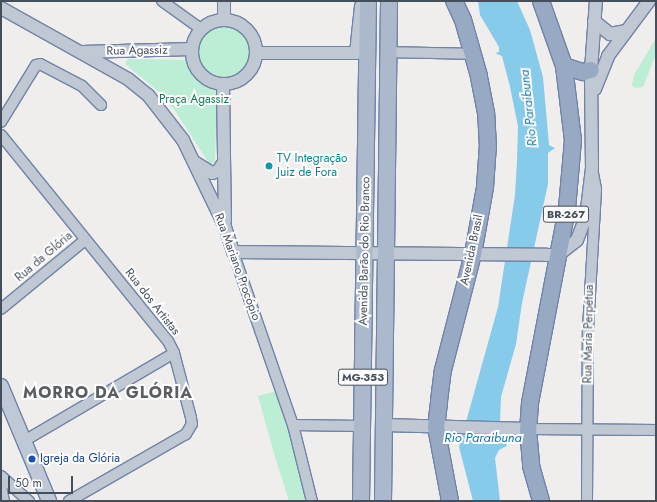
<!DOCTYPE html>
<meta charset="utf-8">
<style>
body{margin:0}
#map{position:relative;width:657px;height:502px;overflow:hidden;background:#f0eded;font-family:Jost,sans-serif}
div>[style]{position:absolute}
.green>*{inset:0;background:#bbeed4}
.water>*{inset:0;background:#87cbeb}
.roads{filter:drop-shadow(1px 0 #7084a8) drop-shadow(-1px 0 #7084a8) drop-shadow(0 1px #7084a8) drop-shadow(0 -1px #7084a8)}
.minor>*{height:10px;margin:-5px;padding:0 5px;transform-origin:5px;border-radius:5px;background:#c0c8d3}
.tertiary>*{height:12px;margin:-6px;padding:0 6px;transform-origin:6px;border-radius:6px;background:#c0c8d3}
.tertiary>.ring{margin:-6px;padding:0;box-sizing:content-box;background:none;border:12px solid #c0c8d3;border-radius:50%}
.secondary>*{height:14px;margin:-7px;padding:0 7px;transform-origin:7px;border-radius:7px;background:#bfc8d6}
.primary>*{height:16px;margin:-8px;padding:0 8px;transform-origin:8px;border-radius:8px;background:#acb9cc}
.trunk>*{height:16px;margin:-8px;padding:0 8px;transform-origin:8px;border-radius:8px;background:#98a9c4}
.dots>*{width:11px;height:11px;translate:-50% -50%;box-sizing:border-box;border:2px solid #fff;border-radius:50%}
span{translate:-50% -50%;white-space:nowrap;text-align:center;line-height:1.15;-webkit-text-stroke:4px #fff;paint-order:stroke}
.shield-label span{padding:1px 3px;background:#fff;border:1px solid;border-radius:3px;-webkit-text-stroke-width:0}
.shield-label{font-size:11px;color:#454e5b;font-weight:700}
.street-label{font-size:12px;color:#454e5b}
.park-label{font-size:12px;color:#167c54}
.culture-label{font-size:12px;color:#0d838f}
.left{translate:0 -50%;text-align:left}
.transit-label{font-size:12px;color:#164399}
.water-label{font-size:13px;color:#0c75a7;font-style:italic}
.district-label{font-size:16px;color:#5a5d62;font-weight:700;letter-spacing:1px}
.frame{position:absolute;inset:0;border:2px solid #454e5b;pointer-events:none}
.scale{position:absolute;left:8px;top:476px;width:65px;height:18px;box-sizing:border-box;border:2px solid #454e5b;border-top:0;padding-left:5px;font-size:12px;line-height:14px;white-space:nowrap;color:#454e5b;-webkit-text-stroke:3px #fff;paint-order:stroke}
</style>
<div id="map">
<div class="green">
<i style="clip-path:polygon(226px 19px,237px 20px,252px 30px,258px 41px,260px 53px,258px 65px,249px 79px,235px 86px,217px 88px,215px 162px,210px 165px,176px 112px,158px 91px,125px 64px,128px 59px,191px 60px,195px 69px,200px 75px,193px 60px,195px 38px,208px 24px)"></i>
<i style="clip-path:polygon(656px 38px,656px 54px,643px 87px,635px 88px,632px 85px,634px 75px)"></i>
<i style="clip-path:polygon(280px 390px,312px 501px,289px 501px,275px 457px,258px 396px)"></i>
</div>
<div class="water">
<i style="clip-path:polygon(478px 1px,517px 1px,530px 30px,543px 77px,549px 145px,555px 148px,548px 153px,548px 184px,522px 303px,516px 344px,501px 397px,500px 422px,507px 446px,499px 450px,495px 458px,500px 501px,473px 501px,459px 447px,498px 307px,515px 195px,517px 161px,518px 126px,510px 87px,502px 56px,495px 53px,499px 52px,499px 47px,480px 15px)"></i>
</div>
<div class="roads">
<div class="minor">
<i style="left:162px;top:1px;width:48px;rotate:35.7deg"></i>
<i style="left:389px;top:52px;width:86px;rotate:1.3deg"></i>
<i style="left:1px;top:122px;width:67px;rotate:-58.4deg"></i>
<i style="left:36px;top:65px;width:4px;rotate:-14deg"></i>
<i style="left:40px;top:64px;width:47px;rotate:27.6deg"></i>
<i style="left:82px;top:86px;width:27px;rotate:45deg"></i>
<i style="left:1px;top:135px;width:265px;rotate:51deg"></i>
<i style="left:168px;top:341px;width:13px;rotate:63deg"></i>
<i style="left:174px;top:353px;width:67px;rotate:75.3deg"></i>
<i style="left:191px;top:418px;width:6px;rotate:81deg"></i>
<i style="left:192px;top:424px;width:12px;rotate:121deg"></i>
<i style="left:186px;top:434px;width:135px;rotate:150.2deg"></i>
<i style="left:233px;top:252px;width:183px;rotate:70.9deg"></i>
<i style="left:293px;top:425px;width:78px;rotate:76deg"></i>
<i style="left:1px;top:309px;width:109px;rotate:-39.4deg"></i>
<i style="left:293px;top:425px;width:69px;rotate:0.8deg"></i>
<i style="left:528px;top:429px;width:128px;rotate:0.4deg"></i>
<i style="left:24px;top:441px;width:174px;rotate:-30.4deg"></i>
<i style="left:1px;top:476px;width:38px;rotate:42deg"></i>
<i style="left:1px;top:487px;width:14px;rotate:78deg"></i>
<i style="left:587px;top:501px;width:172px;rotate:-89.7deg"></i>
<i style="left:588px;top:329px;width:140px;rotate:-86.7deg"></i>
<i style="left:596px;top:189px;width:15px;rotate:-101deg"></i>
</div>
<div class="tertiary">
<i style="left:224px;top:1px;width:19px;rotate:90deg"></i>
<i style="left:1px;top:8px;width:145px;rotate:29.2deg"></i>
<i style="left:128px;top:79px;width:26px;rotate:39deg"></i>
<i style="left:148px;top:95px;width:57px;rotate:52.1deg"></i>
<i style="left:183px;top:140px;width:97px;rotate:64.2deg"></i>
<i style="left:225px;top:227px;width:26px;rotate:72deg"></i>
<i style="left:233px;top:252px;width:314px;rotate:0.5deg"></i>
<i style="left:547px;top:255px;width:11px"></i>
<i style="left:558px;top:255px;width:24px;rotate:-38deg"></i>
<i style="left:577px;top:240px;width:25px;rotate:-69deg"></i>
<i style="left:586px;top:217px;width:49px;rotate:-83deg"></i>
<i style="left:592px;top:168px;width:98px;rotate:-90.6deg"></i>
<i style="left:591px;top:70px;width:69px;rotate:-85.9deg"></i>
<i class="ring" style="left:192px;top:20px;width:52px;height:52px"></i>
<i style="left:594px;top:21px;width:21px;rotate:39deg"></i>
<i style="left:610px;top:34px;width:15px;rotate:-11deg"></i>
<i style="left:82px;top:52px;width:110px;rotate:-1.6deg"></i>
<i style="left:257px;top:53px;width:99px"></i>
<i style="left:356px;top:53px;width:47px;rotate:-83.9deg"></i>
<i style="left:223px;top:84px;width:137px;rotate:89.2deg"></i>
<i style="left:595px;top:89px;width:35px;rotate:-68deg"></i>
<i style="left:608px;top:56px;width:69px;rotate:-53.3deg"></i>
<i style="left:196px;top:163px;width:19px;rotate:32deg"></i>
<i style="left:212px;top:173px;width:6px;rotate:-18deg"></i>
<i style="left:218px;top:171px;width:7px;rotate:-56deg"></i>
<i style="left:384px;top:425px;width:144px;rotate:1.6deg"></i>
</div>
<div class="secondary">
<i style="left:1px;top:386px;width:125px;rotate:67.3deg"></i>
</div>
<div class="primary">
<i style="left:361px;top:501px;width:500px;rotate:-89.2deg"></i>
<i style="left:383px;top:501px;width:500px;rotate:-89.31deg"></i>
</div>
<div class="trunk">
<i style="left:541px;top:1px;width:69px;rotate:70.5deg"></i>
<i style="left:564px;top:66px;width:75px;rotate:83.1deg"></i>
<i style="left:573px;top:140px;width:69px;rotate:95deg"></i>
<i style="left:567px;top:209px;width:197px;rotate:100.8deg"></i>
<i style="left:530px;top:403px;width:26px;rotate:94deg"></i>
<i style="left:528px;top:429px;width:37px;rotate:85deg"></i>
<i style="left:531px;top:466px;width:36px;rotate:74deg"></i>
<i style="left:564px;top:66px;width:20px;rotate:18deg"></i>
<i style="left:583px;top:72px;width:8px;rotate:-14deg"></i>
<i style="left:450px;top:501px;width:75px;rotate:-100.7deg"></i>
<i style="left:436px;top:427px;width:26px;rotate:-83deg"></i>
<i style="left:439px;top:401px;width:31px;rotate:-83deg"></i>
<i style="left:443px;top:370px;width:120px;rotate:-75.5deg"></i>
<i style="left:473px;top:254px;width:68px;rotate:-79.8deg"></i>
<i style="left:485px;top:187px;width:39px;rotate:-86deg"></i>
<i style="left:488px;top:148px;width:35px;rotate:-93deg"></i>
<i style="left:486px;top:113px;width:38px;rotate:-101deg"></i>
<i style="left:479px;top:76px;width:58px;rotate:-105.9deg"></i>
<i style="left:463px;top:20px;width:21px;rotate:-115deg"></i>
</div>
</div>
<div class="dots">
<i style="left:269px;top:166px;background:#0f9aa8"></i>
<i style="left:32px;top:459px;background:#1a4fb4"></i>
</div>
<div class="shield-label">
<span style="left:566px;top:214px">BR-267</span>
<span style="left:363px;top:377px">MG-353</span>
</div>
<div class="street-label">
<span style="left:137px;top:51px;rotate:-1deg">Rua Agassiz</span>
<span style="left:472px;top:250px;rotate:-78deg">Avenida Brasil</span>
<span style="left:365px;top:251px;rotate:-89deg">Avenida Barão do Rio Branco</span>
<span style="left:44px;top:257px;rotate:-40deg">Rua da Glória</span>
<span style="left:237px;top:267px;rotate:70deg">Rua Mariano Procópio</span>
<span style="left:152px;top:302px;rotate:52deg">Rua dos Artistas</span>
<span style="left:589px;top:334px;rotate:-89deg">Rua Maria Perpétua</span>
</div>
<div class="park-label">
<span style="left:194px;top:100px">Praça Agassiz</span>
</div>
<div class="culture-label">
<span class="left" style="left:277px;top:166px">TV Integração<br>Juiz de Fora</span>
</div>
<div class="transit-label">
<span class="left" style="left:40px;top:459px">Igreja da Glória</span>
</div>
<div class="water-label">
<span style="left:529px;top:108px;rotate:-96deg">Rio Paraibuna</span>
<span style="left:483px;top:438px">Rio Paraibuna</span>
</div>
<div class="district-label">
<span style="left:108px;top:393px">MORRO DA GLÓRIA</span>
</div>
<div class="frame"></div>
<div class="scale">50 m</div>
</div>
